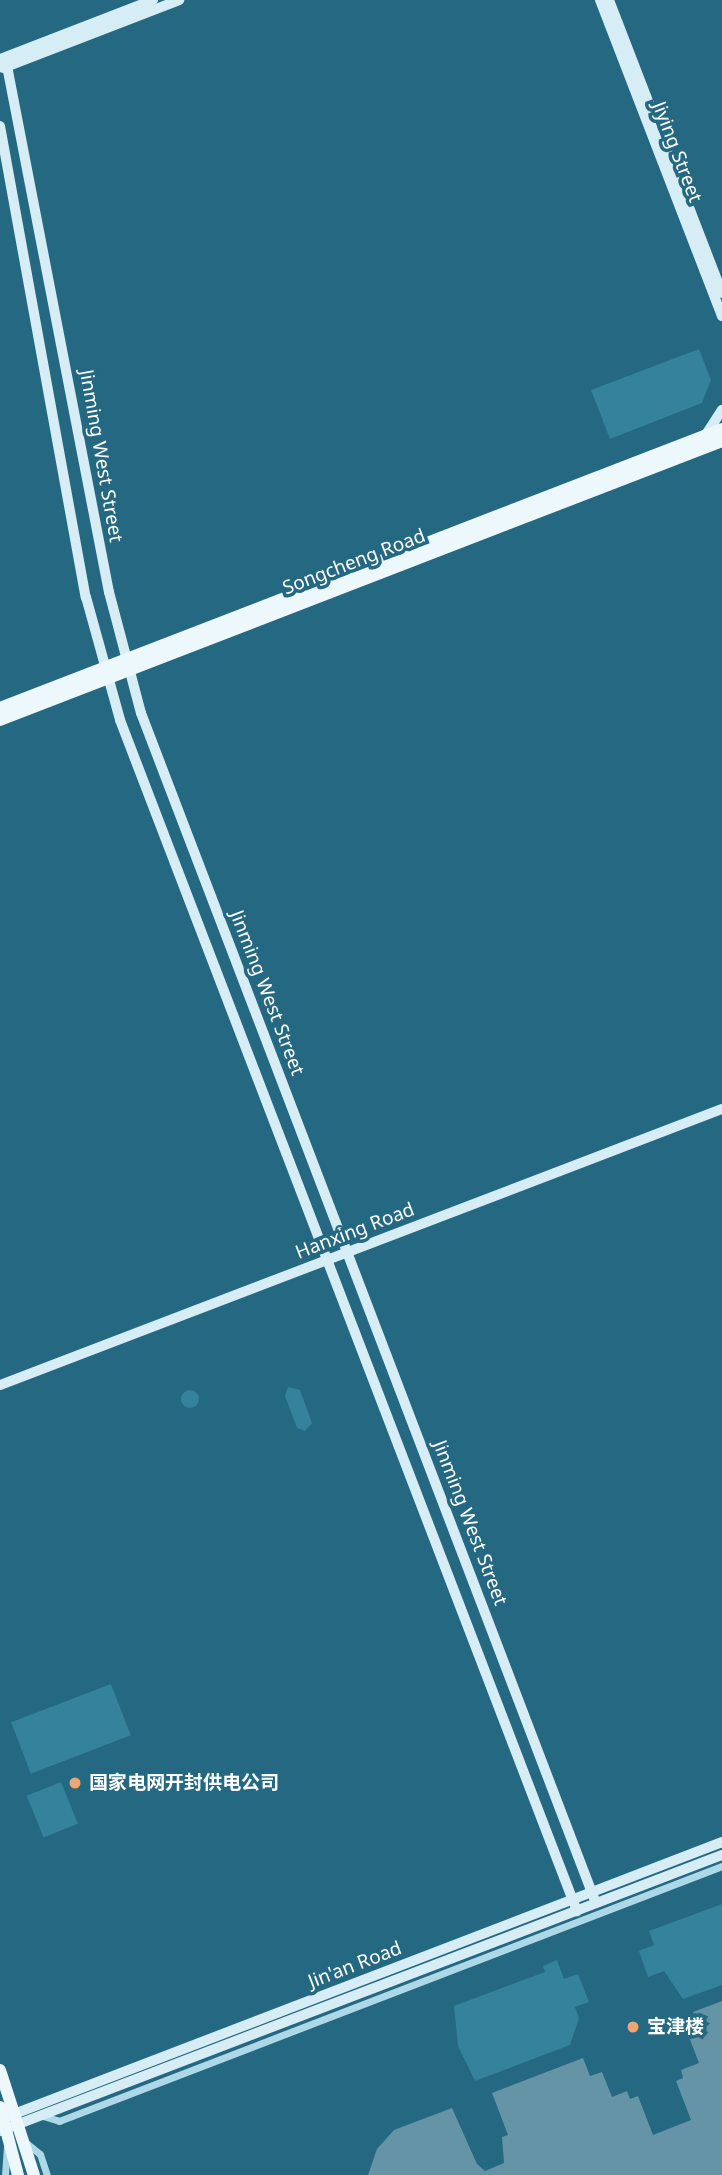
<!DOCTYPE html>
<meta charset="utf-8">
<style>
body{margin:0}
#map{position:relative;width:722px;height:2175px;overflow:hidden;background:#246882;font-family:"Noto Sans","Noto Sans SC",sans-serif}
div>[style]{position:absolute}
.green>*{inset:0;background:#35829d;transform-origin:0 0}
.round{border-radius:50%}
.water>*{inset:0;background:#6594a6}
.street>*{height:7px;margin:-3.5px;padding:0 3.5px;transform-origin:3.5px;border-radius:3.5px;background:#acd8e7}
.secondary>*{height:10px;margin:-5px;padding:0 5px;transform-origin:5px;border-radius:5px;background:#d6edf6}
.primary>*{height:12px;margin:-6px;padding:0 6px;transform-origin:6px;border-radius:6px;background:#edf8fd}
.dots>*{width:19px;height:19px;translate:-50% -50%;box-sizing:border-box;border:4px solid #246882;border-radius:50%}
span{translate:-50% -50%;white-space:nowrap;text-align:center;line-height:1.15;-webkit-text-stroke:7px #246882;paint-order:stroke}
.street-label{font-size:19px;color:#fff}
.poi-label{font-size:19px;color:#fff;font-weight:700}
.left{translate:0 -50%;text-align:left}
</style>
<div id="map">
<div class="green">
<i style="clip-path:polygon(699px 349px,711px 380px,702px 403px,610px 439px,591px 390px)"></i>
<i style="clip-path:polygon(288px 1387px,300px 1390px,312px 1423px,305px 1431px,297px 1428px,285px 1396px)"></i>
<i class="round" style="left:181px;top:1390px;width:18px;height:18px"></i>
<i style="left:111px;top:1684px;width:55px;height:107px;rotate:69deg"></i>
<i style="left:61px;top:1782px;width:45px;height:37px;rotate:68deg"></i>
<i style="clip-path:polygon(722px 1904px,722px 1985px,683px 1999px,664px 1971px,648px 1977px,639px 1951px,654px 1945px,649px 1931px)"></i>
<i style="clip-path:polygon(557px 1960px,564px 1979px,578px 1974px,589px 2002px,575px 2007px,579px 2018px,570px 2045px,475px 2081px,458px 2046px,454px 2006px,545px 1972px,543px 1966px)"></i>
</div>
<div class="water">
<i style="clip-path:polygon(722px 2001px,722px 2175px,368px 2175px,377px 2149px,394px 2130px,452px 2108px,477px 2164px,485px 2171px,504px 2163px,502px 2137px,508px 2135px,492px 2093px,583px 2058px,590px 2076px,602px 2072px,612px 2097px,627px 2091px,630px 2099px,638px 2096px,653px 2135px,691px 2120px,676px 2081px,683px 2078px,681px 2070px,699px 2063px,689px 2037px,701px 2032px,693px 2012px)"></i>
</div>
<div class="street">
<i style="left:43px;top:2116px;width:17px;rotate:17deg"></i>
<i style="left:59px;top:2121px;width:710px;rotate:-21.04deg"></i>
<i style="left:25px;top:2142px;width:19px;rotate:39deg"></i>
<i style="left:40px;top:2154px;width:22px;rotate:72deg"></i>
<i style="left:5px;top:2175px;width:30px;rotate:-86deg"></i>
</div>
<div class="secondary">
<i style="left:600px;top:0;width:339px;rotate:68.9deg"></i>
<i style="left:609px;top:0;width:314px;rotate:68.9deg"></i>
<i style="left:0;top:59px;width:164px;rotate:-21.1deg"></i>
<i style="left:7px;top:66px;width:536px;rotate:79.03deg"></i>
<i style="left:109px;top:592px;width:125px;rotate:75.2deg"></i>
<i style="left:141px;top:713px;width:1274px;rotate:69.08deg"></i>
<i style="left:3px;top:68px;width:189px;rotate:-21.1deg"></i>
<i style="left:0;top:126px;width:479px;rotate:79.7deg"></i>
<i style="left:86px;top:597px;width:128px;rotate:74.5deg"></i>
<i style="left:120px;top:720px;width:1276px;rotate:69.01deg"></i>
<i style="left:705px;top:436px;width:31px;rotate:-57deg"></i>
<i style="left:0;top:1385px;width:773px;rotate:-20.92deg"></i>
<i style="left:9px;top:2116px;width:764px;rotate:-21.02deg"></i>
<i style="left:0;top:2131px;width:773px;rotate:-20.92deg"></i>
</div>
<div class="primary">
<i style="left:0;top:708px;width:774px;rotate:-21.13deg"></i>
<i style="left:0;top:720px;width:774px;rotate:-21.13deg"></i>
<i style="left:0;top:2070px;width:110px;rotate:72.1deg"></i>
<i style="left:0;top:2107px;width:70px;rotate:75.2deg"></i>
</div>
<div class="dots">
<i style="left:75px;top:1783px;background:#f1a66f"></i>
<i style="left:633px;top:2027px;background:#f1a66f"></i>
</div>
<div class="street-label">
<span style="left:677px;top:152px;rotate:69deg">Jiying Street</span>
<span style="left:101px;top:456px;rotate:80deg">Jinming West Street</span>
<span style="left:354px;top:562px;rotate:-21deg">Songcheng Road</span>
<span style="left:267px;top:993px;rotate:69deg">Jinming West Street</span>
<span style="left:355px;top:1231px;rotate:-21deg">Hanxing Road</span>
<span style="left:470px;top:1523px;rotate:69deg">Jinming West Street</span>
<span style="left:355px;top:1965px;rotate:-21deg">Jin'an Road</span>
</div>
<div class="poi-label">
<span class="left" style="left:89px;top:1783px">国家电网开封供电公司</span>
<span class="left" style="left:647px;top:2027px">宝津楼</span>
</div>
</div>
